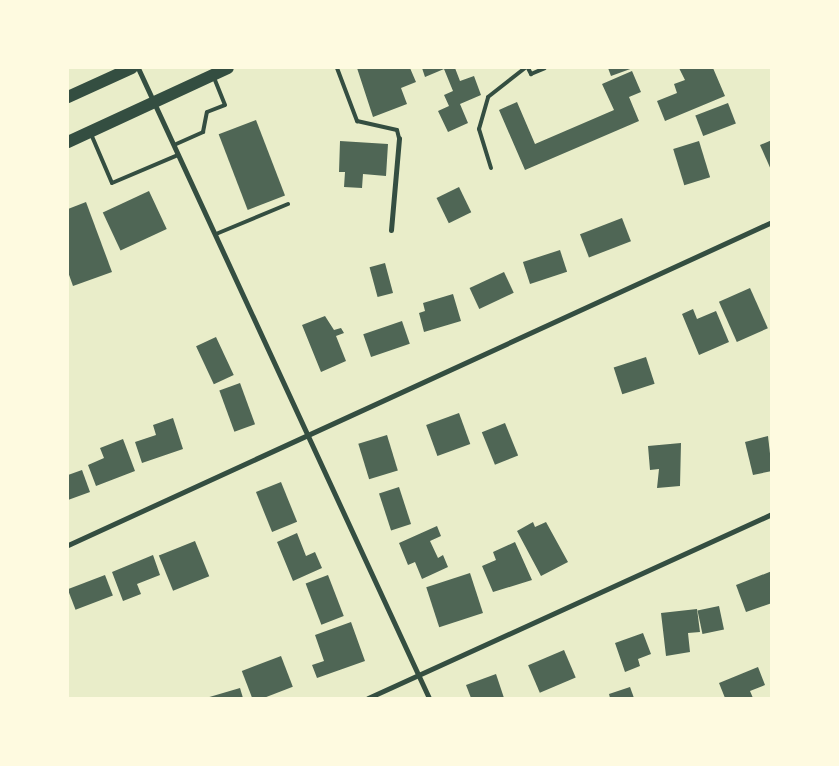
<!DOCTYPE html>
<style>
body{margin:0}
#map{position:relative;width:839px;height:766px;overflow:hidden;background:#e9edc9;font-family:"IBM Plex Serif",serif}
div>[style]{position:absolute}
.building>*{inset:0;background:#4f6655;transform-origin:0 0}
.service>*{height:4px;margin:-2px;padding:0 2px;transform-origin:2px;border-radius:2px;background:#344e41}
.minor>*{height:5px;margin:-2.5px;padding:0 2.5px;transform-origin:2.5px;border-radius:2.5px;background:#344e41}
.primary>*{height:12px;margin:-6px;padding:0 6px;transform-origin:6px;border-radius:6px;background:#344e41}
span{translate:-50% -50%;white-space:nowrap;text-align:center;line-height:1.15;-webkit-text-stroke:5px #fefae0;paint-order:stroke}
.frame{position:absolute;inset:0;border:69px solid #fefae0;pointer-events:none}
</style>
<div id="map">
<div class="building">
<i style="clip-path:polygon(357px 68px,410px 68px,416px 82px,401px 88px,407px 104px,373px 117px)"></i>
<i style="clip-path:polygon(422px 68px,455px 68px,460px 81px,474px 76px,481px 95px,460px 104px,468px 123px,448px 132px,438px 111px,449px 106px,444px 95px,453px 91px,444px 69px,425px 77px)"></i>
<i style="clip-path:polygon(608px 68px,633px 68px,611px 76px)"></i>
<i style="clip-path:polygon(679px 68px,713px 68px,725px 96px,665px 121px,657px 101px,677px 93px,674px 84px,685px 80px)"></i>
<i style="clip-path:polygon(632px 71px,641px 92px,629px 97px,639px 121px,525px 170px,499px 110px,517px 102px,535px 144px,614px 110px,602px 84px)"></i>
<i style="left:728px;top:103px;width:22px;height:35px;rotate:69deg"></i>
<i style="left:256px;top:120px;width:81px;height:40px;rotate:69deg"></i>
<i style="clip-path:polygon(772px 140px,772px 172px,760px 145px)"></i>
<i style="clip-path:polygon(340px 141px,388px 144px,386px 176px,363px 174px,362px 188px,344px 187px,345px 172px,339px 172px)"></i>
<i style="left:699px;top:141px;width:38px;height:27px;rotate:73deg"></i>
<i style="left:459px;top:187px;width:28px;height:25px;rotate:64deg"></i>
<i style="left:149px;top:191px;width:42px;height:51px;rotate:65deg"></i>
<i style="clip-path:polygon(86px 202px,112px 272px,73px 286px,68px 272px,68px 209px)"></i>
<i style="left:622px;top:218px;width:25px;height:45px;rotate:69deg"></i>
<i style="left:560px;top:250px;width:23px;height:39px;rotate:72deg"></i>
<i style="left:385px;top:263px;width:31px;height:16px;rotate:75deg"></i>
<i style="left:504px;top:272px;width:23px;height:38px;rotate:65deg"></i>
<i style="left:750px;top:288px;width:44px;height:34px;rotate:66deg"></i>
<i style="clip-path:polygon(453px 294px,461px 321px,424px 332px,419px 313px,425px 311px,423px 303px)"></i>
<i style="clip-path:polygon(693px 309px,697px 319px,716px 311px,729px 342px,699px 355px,682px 314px)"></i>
<i style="clip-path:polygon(325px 316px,334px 330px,341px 328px,344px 333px,336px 336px,346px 361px,321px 372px,302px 325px)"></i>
<i style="left:402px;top:321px;width:24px;height:41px;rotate:71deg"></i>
<i style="left:216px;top:337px;width:42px;height:22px;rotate:65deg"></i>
<i style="left:646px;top:357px;width:28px;height:34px;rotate:72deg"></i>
<i style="left:240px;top:383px;width:44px;height:22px;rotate:70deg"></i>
<i style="left:459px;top:413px;width:33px;height:35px;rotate:70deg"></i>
<i style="clip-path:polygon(173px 418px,183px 449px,142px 463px,135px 442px,156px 435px,153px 425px)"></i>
<i style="left:505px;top:423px;width:35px;height:25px;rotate:68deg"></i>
<i style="left:387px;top:435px;width:37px;height:30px;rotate:73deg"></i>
<i style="clip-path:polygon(768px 436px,772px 471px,753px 475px,745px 442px)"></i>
<i style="clip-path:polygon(123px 439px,135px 471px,96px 486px,88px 465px,104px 458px,100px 448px)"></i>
<i style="clip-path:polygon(681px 443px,680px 486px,657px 488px,659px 469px,650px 470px,648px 446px)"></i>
<i style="clip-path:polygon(82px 470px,90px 492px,68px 500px,68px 475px)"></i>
<i style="left:281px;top:482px;width:43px;height:27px;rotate:68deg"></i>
<i style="left:399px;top:487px;width:39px;height:21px;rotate:72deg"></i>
<i style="clip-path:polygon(533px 522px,535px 527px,546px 522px,568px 562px,541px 576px,517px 531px)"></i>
<i style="clip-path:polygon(437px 526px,441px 536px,430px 541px,438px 558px,443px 555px,448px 567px,422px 579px,415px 562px,408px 565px,399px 543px)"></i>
<i style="clip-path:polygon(297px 533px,306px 556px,315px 552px,322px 568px,293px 581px,277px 542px)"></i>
<i style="left:195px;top:541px;width:38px;height:39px;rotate:68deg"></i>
<i style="clip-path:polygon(515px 542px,532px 580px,493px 592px,482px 566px,496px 560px,493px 552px)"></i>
<i style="clip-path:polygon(153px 555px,160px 575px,137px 584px,141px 594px,123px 601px,112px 572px)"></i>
<i style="clip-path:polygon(772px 571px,772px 603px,746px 612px,736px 585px)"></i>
<i style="left:470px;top:573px;width:42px;height:46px;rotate:72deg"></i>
<i style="left:105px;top:575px;width:22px;height:40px;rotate:69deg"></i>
<i style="left:328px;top:575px;width:44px;height:24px;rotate:69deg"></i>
<i style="left:719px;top:606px;width:24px;height:22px;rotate:78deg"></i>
<i style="clip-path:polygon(697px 609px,700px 632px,688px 633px,690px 652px,666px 656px,661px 613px)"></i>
<i style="clip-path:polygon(351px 622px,365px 661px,317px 678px,312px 665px,324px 661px,315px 635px)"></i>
<i style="clip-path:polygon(643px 633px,651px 654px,638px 659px,640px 666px,625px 672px,615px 643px)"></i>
<i style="left:564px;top:650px;width:30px;height:39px;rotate:67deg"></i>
<i style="left:281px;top:656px;width:33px;height:42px;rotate:69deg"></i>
<i style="clip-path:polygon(758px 667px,765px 685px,750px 691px,753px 698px,725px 698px,719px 683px)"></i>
<i style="clip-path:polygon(496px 674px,504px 698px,471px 698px,466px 685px)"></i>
<i style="clip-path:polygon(630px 687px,634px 698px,610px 698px,609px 694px)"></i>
<i style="clip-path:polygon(240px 688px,243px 698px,206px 698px)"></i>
</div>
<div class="service">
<i style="left:337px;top:68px;width:57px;rotate:69.3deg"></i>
<i style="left:357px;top:121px;width:41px;rotate:12.7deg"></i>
<i style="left:397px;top:130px;width:8px;rotate:76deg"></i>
<i style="left:528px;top:68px;width:7px;rotate:63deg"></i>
<i style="left:531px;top:74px;width:15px;rotate:-23deg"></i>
<i style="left:91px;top:134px;width:53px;rotate:66.8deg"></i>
<i style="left:112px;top:183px;width:72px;rotate:-23deg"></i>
<i style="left:174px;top:145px;width:32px;rotate:-24deg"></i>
<i style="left:203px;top:132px;width:20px;rotate:-79deg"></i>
<i style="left:207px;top:112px;width:19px;rotate:-21deg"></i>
<i style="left:225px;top:105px;width:29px;rotate:-112deg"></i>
<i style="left:491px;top:168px;width:41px;rotate:-107.1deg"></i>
<i style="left:479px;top:129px;width:33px;rotate:-74deg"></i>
<i style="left:488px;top:97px;width:47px;rotate:-38.1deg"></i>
<i style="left:216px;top:234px;width:78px;rotate:-22.6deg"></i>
</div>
<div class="minor">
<i style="left:138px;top:68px;width:694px;rotate:65.21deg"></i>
<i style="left:391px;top:230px;width:92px;rotate:-85deg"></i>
<i style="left:68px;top:545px;width:775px;rotate:-24.65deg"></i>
<i style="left:368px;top:698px;width:444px;rotate:-24.5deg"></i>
</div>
<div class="primary">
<i style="left:68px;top:97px;width:70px;rotate:-24.4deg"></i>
<i style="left:68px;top:142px;width:176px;rotate:-24.8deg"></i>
</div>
<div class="frame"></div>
</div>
